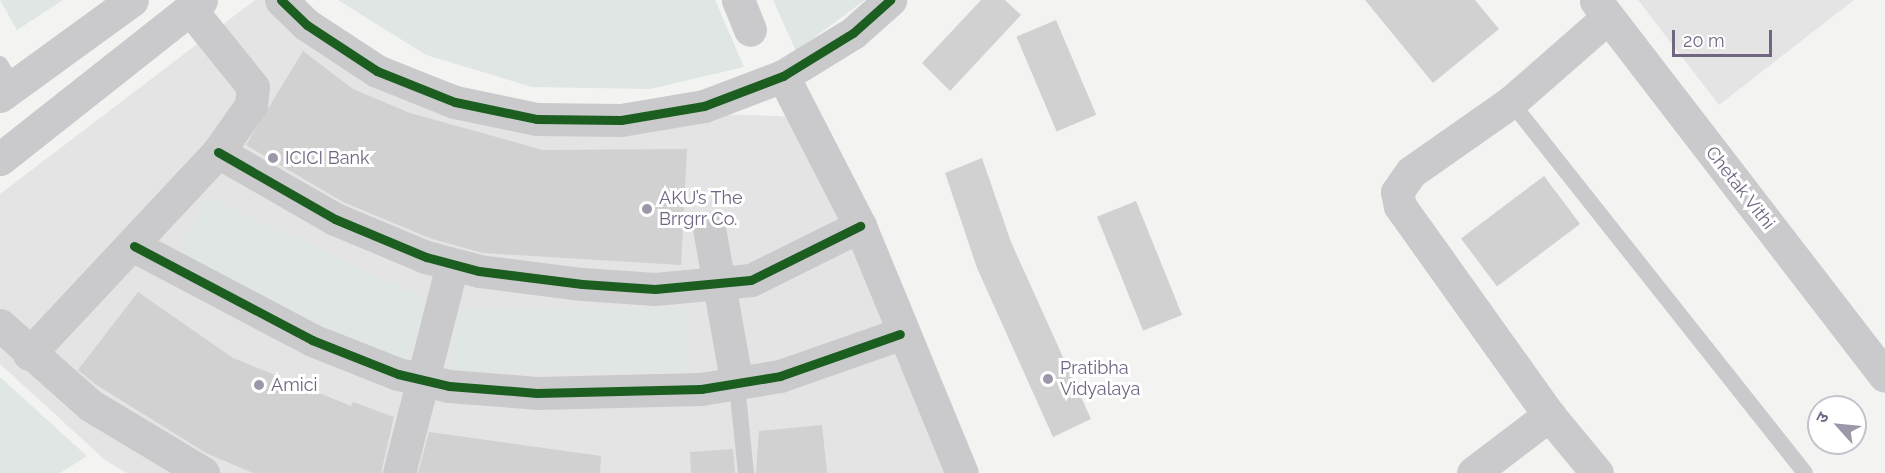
<!DOCTYPE html>
<meta charset="utf-8">
<style>
body{margin:0}
#map{position:relative;width:1885px;height:473px;overflow:hidden;background:#f3f4f2;font-family:Raleway,"Noto Sans Devanagari",sans-serif}
div>[style]{position:absolute}
.built>*{inset:0;background:#e4e4e5}
.green>*{inset:0;background:#e0e6e3;transform-origin:0 0}
.building>*{inset:0;background:#d1d1d2;transform-origin:0 0}
.lane>*{height:16px;margin:-8px;padding:0 8px;transform-origin:8px;border-radius:8px;background:#cacacc}
.street>*{height:33px;margin:-16.5px;padding:0 16.5px;transform-origin:16.5px;border-radius:16.5px;background:#cacacc}
.cycleway>*{height:9px;margin:-4.5px;padding:0 4.5px;transform-origin:4.5px;border-radius:4.5px;background:#1b5e20}
.dots>*{width:16px;height:16px;translate:-50% -50%;box-sizing:border-box;border:3px solid #fff;border-radius:50%}
span{translate:-50% -50%;white-space:nowrap;text-align:center;line-height:1.15;-webkit-text-stroke:6px #fff;paint-order:stroke}
.poi-label{font-size:18px;color:#716582}
.left{translate:0 -50%;text-align:left}
.street-label{font-size:18px;color:#716582}
.north{position:absolute;left:1807px;top:395px;width:60px;height:60px;box-sizing:border-box;background:#fff;border:2px solid #c6c1cd;border-radius:50%;rotate:297deg;font-size:16px;font-weight:700;line-height:24px;text-align:center;color:#716582}
.north::after{content:'';display:block;margin:auto;width:21px;height:27px;background:#9e97a9;clip-path:polygon(50% 0,100% 100%,50% 72%,0 100%)}
.scale{position:absolute;left:1672px;top:30px;width:100px;height:27px;box-sizing:border-box;border:3px solid #716582;border-top:0;padding-left:8px;font-size:18px;line-height:21px;white-space:nowrap;color:#716582;-webkit-text-stroke:4px #fff;paint-order:stroke}
</style>
<div id="map">
<div class="built">
<i style="clip-path:polygon(255px 0,293px 0,376px 65px,527px 119px,715px 114px,808px 117px,963px 473px,127px 473px,105px 460px,0 364px,0 194px)"></i>
<i style="clip-path:polygon(1638px 0,1854px 0,1719px 105px)"></i>
</div>
<div class="green">
<i style="clip-path:polygon(0 0,63px 0,17px 30px)"></i>
<i style="clip-path:polygon(338px 0,715px 0,744px 67px,650px 89px,532px 87px,426px 55px)"></i>
<i style="clip-path:polygon(773px 0,865px 0,796px 51px)"></i>
<i style="left:206px;top:196px;width:251px;height:71px;rotate:25deg"></i>
<i style="left:451px;top:307px;width:239px;height:65px"></i>
<i style="clip-path:polygon(0 377px,87px 456px,60px 473px,0 473px)"></i>
</div>
<div class="building">
<i style="clip-path:polygon(981px 0,1005px 0,1021px 15px,950px 91px,922px 63px)"></i>
<i style="clip-path:polygon(1365px 0,1475px 0,1499px 29px,1433px 83px)"></i>
<i style="left:1056px;top:20px;width:103px;height:43px;rotate:67deg"></i>
<i style="clip-path:polygon(303px 51px,353px 89px,410px 113px,543px 150px,687px 149px,681px 265px,483px 253px,432px 239px,343px 202px,246px 145px)"></i>
<i style="clip-path:polygon(982px 158px,1011px 242px,1091px 419px,1053px 437px,977px 268px,945px 173px)"></i>
<i style="left:1544px;top:176px;width:60px;height:104px;rotate:53deg"></i>
<i style="left:1136px;top:201px;width:123px;height:42px;rotate:68deg"></i>
<i style="clip-path:polygon(138px 292px,233px 358px,351px 406px,353px 402px,394px 417px,381px 473px,253px 473px,206px 453px,95px 384px,78px 370px)"></i>
<i style="clip-path:polygon(822px 425px,827px 473px,756px 473px,759px 431px)"></i>
<i style="clip-path:polygon(429px 432px,601px 456px,600px 473px,418px 473px)"></i>
<i style="clip-path:polygon(733px 449px,735px 473px,691px 473px,690px 452px)"></i>
</div>
<div class="lane">
<i style="left:0;top:64px;width:25px;rotate:58deg"></i>
<i style="left:1511px;top:102px;width:473px;rotate:51.6deg"></i>
<i style="left:737px;top:385px;width:88px;rotate:84.2deg"></i>
</div>
<div class="street">
<i style="left:281px;top:0;width:36px;rotate:44deg"></i>
<i style="left:307px;top:25px;width:84px;rotate:33.3deg"></i>
<i style="left:377px;top:71px;width:84px;rotate:21.7deg"></i>
<i style="left:455px;top:102px;width:84px;rotate:11.7deg"></i>
<i style="left:537px;top:119px;width:84px;rotate:0.7deg"></i>
<i style="left:621px;top:120px;width:84px;rotate:-9.6deg"></i>
<i style="left:704px;top:106px;width:85px;rotate:-20.8deg"></i>
<i style="left:783px;top:76px;width:82px;rotate:-31.6deg"></i>
<i style="left:853px;top:33px;width:50px;rotate:-41.7deg"></i>
<i style="left:738px;top:0;width:32px;rotate:68deg"></i>
<i style="left:1596px;top:1px;width:473px;rotate:52.4deg"></i>
<i style="left:783px;top:76px;width:169px;rotate:62.8deg"></i>
<i style="left:860px;top:226px;width:267px;rotate:67.6deg"></i>
<i style="left:0;top:96px;width:163px;rotate:-36deg"></i>
<i style="left:218px;top:152px;width:135px;rotate:29.8deg"></i>
<i style="left:335px;top:219px;width:99px;rotate:22.7deg"></i>
<i style="left:426px;top:257px;width:55px;rotate:14.8deg"></i>
<i style="left:479px;top:271px;width:104px;rotate:7.2deg"></i>
<i style="left:582px;top:284px;width:73px;rotate:3.9deg"></i>
<i style="left:655px;top:289px;width:96px;rotate:-5.4deg"></i>
<i style="left:751px;top:280px;width:122px;rotate:-26.4deg"></i>
<i style="left:0;top:159px;width:256px;rotate:-38.3deg"></i>
<i style="left:709px;top:228px;width:159px;rotate:79.9deg"></i>
<i style="left:134px;top:246px;width:201px;rotate:27.8deg"></i>
<i style="left:312px;top:340px;width:92px;rotate:21.6deg"></i>
<i style="left:398px;top:374px;width:52px;rotate:13.2deg"></i>
<i style="left:449px;top:386px;width:88px;rotate:4.5deg"></i>
<i style="left:537px;top:393px;width:164px;rotate:-1.4deg"></i>
<i style="left:701px;top:389px;width:80px;rotate:-9.3deg"></i>
<i style="left:780px;top:376px;width:127px;rotate:-19.3deg"></i>
<i style="left:0;top:325px;width:120px;rotate:41.6deg"></i>
<i style="left:90px;top:405px;width:132px;rotate:31deg"></i>
<i style="left:29px;top:354px;width:277px;rotate:-46.9deg"></i>
<i style="left:218px;top:152px;width:57px;rotate:-54.9deg"></i>
<i style="left:251px;top:105px;width:18px;rotate:-84deg"></i>
<i style="left:253px;top:87px;width:100px;rotate:-128.9deg"></i>
<i style="left:399px;top:473px;width:215px;rotate:-75.7deg"></i>
<i style="left:1473px;top:473px;width:96px;rotate:-37.3deg"></i>
<i style="left:1597px;top:473px;width:75px;rotate:-129.6deg"></i>
<i style="left:1549px;top:415px;width:257px;rotate:-125.5deg"></i>
<i style="left:1400px;top:206px;width:14px;rotate:-102deg"></i>
<i style="left:1397px;top:192px;width:24px;rotate:-55deg"></i>
<i style="left:1411px;top:172px;width:122px;rotate:-35deg"></i>
<i style="left:1511px;top:102px;width:129px;rotate:-41.2deg"></i>
</div>
<div class="cycleway">
<i style="left:281px;top:0;width:36px;rotate:44deg"></i>
<i style="left:307px;top:25px;width:84px;rotate:33.3deg"></i>
<i style="left:377px;top:71px;width:84px;rotate:21.7deg"></i>
<i style="left:455px;top:102px;width:84px;rotate:11.7deg"></i>
<i style="left:537px;top:119px;width:84px;rotate:0.7deg"></i>
<i style="left:621px;top:120px;width:84px;rotate:-9.6deg"></i>
<i style="left:704px;top:106px;width:85px;rotate:-20.8deg"></i>
<i style="left:783px;top:76px;width:82px;rotate:-31.6deg"></i>
<i style="left:853px;top:33px;width:50px;rotate:-41.7deg"></i>
<i style="left:218px;top:152px;width:135px;rotate:29.8deg"></i>
<i style="left:335px;top:219px;width:99px;rotate:22.7deg"></i>
<i style="left:426px;top:257px;width:55px;rotate:14.8deg"></i>
<i style="left:479px;top:271px;width:104px;rotate:7.2deg"></i>
<i style="left:582px;top:284px;width:73px;rotate:3.9deg"></i>
<i style="left:655px;top:289px;width:96px;rotate:-5.4deg"></i>
<i style="left:751px;top:280px;width:122px;rotate:-26.4deg"></i>
<i style="left:134px;top:246px;width:201px;rotate:27.8deg"></i>
<i style="left:312px;top:340px;width:92px;rotate:21.6deg"></i>
<i style="left:398px;top:374px;width:52px;rotate:13.2deg"></i>
<i style="left:449px;top:386px;width:88px;rotate:4.5deg"></i>
<i style="left:537px;top:393px;width:164px;rotate:-1.4deg"></i>
<i style="left:701px;top:389px;width:80px;rotate:-9.3deg"></i>
<i style="left:780px;top:376px;width:127px;rotate:-19.3deg"></i>
</div>
<div class="dots">
<i style="left:273px;top:158px;background:#9e97a9"></i>
<i style="left:647px;top:209px;background:#9e97a9"></i>
<i style="left:1048px;top:379px;background:#9e97a9"></i>
<i style="left:259px;top:385px;background:#9e97a9"></i>
</div>
<div class="poi-label">
<span class="left" style="left:285px;top:158px">ICICI Bank</span>
<span class="left" style="left:659px;top:209px">AKU’s The<br>Brrgrr Co.</span>
<span class="left" style="left:1060px;top:379px">Pratibha<br>Vidyalaya</span>
<span class="left" style="left:271px;top:385px">Amici</span>
</div>
<div class="street-label">
<span style="left:1740px;top:188px;rotate:52deg">Chetak Vithi</span>
</div>
<div class="north">उ</div>
<div class="scale">20 m</div>
</div>
